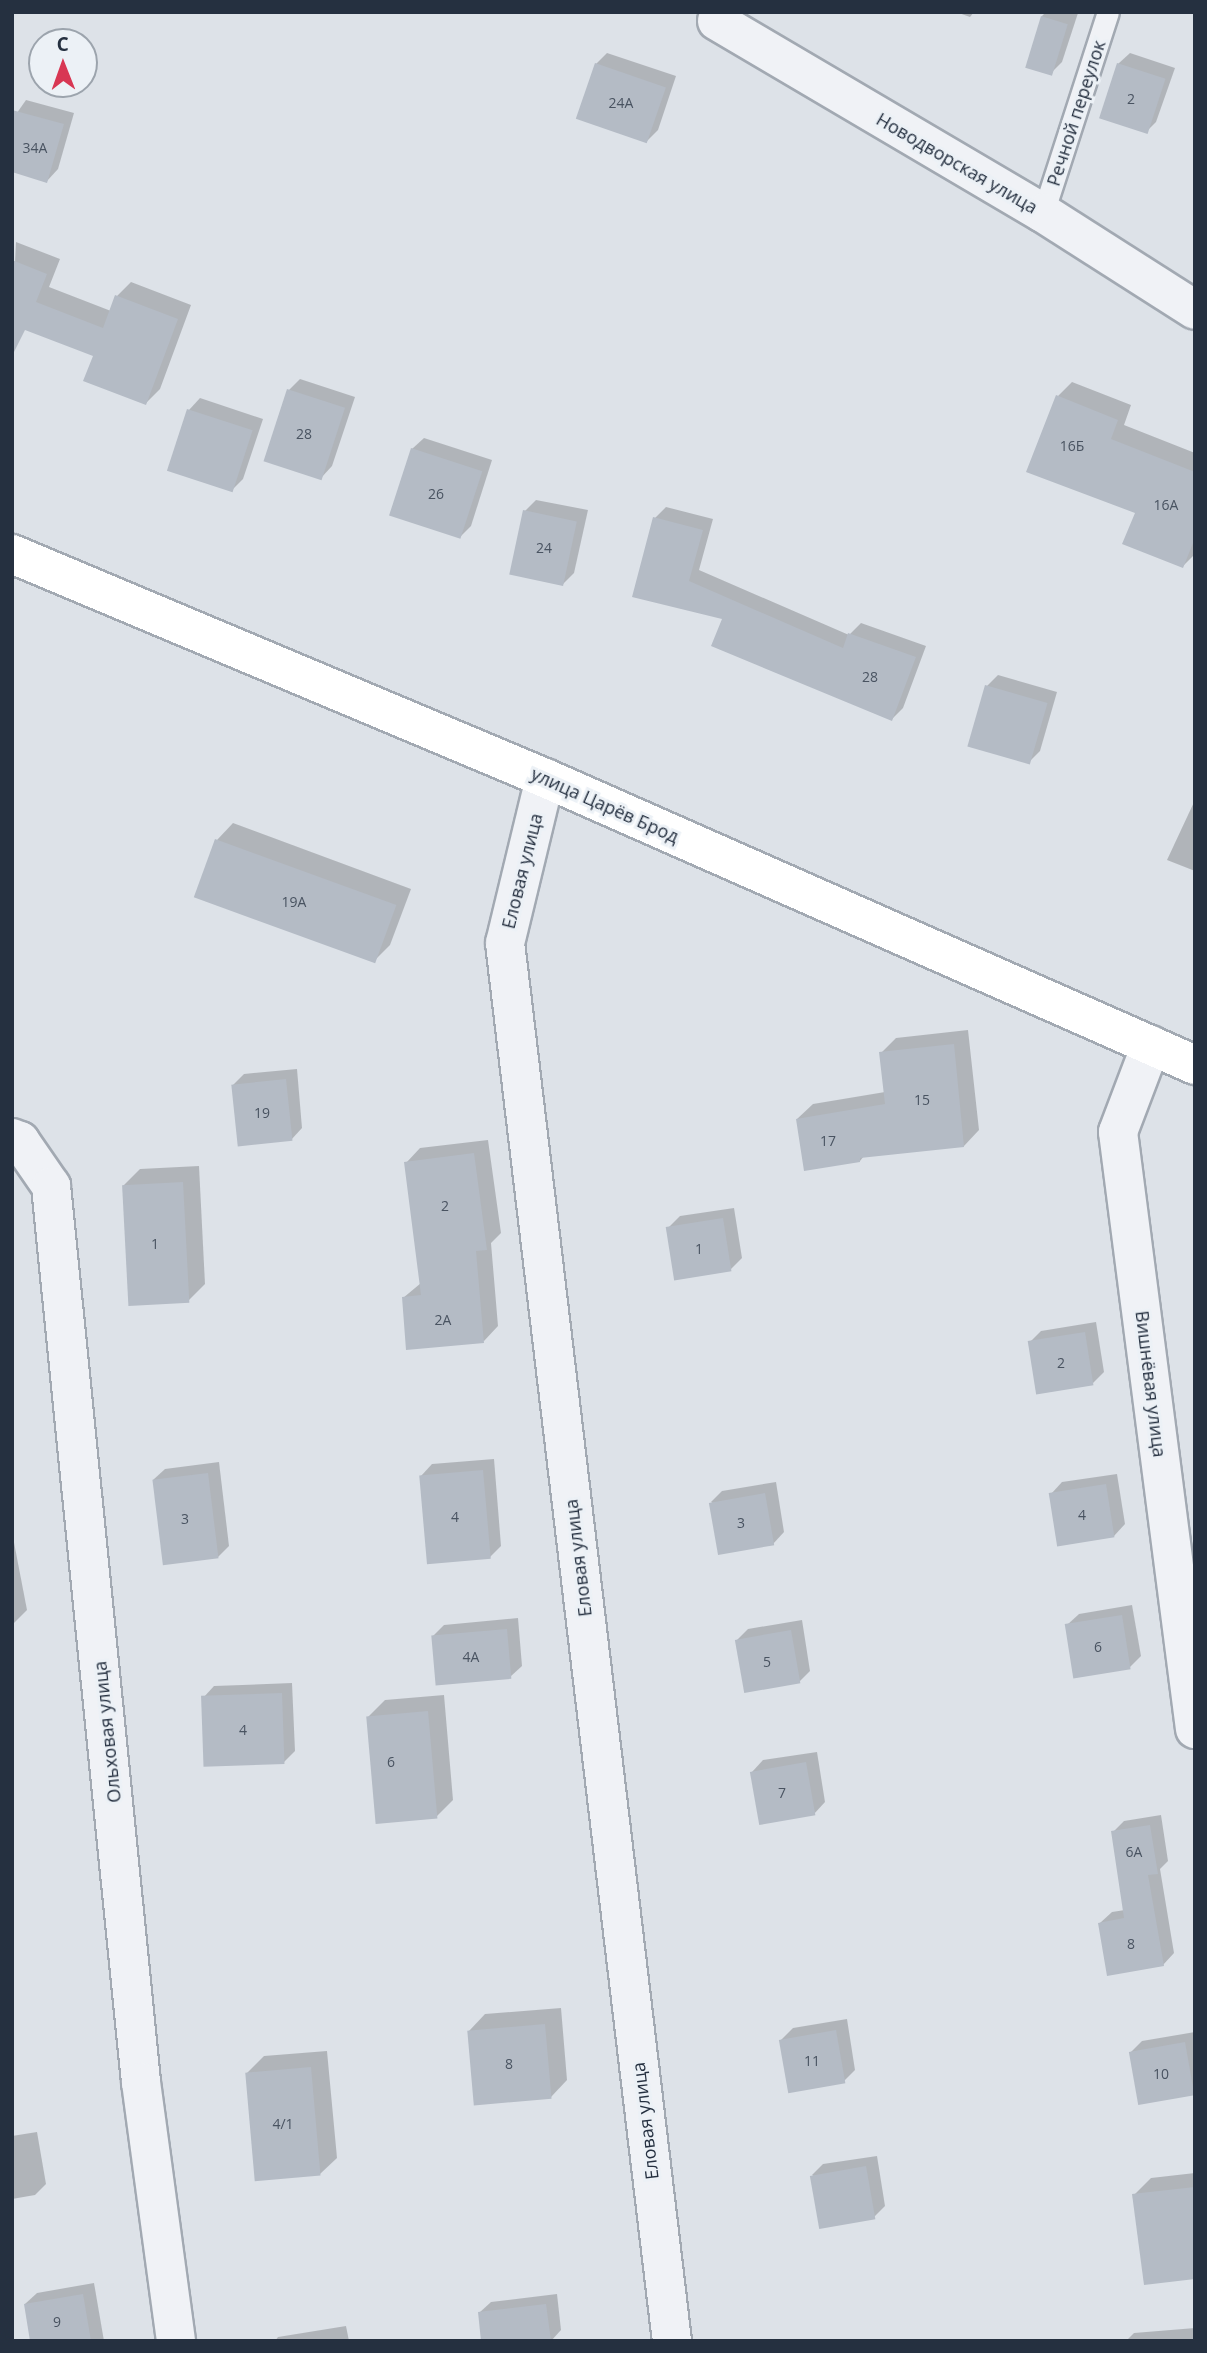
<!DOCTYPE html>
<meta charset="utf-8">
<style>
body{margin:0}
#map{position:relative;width:1207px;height:2353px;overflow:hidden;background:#dde2e8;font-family:"Open Sans",sans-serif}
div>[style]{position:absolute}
.shadow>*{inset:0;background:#0003}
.building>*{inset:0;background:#b4bbc5;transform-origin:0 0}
.roads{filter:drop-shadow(2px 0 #a2a9b2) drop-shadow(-2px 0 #a2a9b2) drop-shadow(0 2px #a2a9b2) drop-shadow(0 -2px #a2a9b2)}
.lane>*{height:21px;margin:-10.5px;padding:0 10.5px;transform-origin:10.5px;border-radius:10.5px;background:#f0f2f6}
.street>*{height:38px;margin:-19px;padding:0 19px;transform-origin:19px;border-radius:19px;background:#f0f2f6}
.secondary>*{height:38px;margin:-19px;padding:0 19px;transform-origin:19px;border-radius:19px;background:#fff}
span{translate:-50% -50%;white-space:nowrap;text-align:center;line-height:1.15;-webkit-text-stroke:6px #ecf1f6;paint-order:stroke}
.number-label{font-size:14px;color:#495361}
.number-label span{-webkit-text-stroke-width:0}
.street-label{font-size:18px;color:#253040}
.frame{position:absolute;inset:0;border:14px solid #253040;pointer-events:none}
.north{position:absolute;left:28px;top:28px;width:70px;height:70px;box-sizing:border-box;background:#ecf1f6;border:2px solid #9ca4ad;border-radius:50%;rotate:359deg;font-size:19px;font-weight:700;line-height:28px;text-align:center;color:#253040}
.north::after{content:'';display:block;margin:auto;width:24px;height:32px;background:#d83753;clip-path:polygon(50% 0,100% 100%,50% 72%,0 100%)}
</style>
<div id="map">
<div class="shadow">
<i style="clip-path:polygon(956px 12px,974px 12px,970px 17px)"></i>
<i style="clip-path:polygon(1046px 12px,1078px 13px,1062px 62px,1051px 73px,1042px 16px)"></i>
<i style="clip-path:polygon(607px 53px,676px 76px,658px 130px,647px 141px,596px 64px)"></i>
<i style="clip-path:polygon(1130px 53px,1175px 68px,1156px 122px,1145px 133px,1118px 64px)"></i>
<i style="clip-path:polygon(26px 100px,74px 113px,58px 169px,47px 181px,12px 120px)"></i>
<i style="clip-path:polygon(16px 242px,60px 259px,49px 287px,111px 311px,117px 296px,131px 282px,191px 305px,160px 389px,146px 403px,95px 355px,12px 323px)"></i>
<i style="clip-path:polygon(300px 379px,355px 397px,332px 466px,321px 478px,289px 390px)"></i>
<i style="clip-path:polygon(1072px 382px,1131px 405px,1124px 425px,1195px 453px,1195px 554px,1183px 566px,1058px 396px)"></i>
<i style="clip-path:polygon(200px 398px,263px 419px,243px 479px,232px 490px,169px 470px,189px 410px)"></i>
<i style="clip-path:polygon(424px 438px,492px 460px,471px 526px,460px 537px,412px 449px)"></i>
<i style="clip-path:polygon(536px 500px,588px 510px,574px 573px,563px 584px,525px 511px)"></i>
<i style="clip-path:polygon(666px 507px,713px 519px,699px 570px,849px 635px,861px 623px,926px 646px,903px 708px,892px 719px,725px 618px,635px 595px,655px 518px)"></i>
<i style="clip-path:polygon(998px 675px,1057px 692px,1040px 751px,1029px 762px,987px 686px)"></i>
<i style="clip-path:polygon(1195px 800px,1195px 871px,1167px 860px)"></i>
<i style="clip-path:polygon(233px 823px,411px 889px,390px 945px,373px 962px,217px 840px)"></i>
<i style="clip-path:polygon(968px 1030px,979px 1130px,964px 1146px,864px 1156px,860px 1161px,797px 1119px,813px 1104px,885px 1092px,881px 1053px,896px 1038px)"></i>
<i style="clip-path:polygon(297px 1069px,302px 1128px,291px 1140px,233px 1085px,244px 1074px)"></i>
<i style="clip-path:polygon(488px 1140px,501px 1233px,491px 1243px,498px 1326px,484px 1341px,403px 1298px,421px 1283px,406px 1163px,420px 1148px)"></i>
<i style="clip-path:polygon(199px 1166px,205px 1284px,188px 1301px,123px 1186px,140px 1169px)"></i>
<i style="clip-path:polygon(734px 1208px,742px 1258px,730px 1270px,668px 1228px,680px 1216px)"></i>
<i style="clip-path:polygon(1096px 1322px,1104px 1372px,1093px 1383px,1030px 1342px,1041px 1331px)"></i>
<i style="clip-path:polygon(494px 1459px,501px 1546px,490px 1557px,421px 1476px,432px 1464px)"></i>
<i style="clip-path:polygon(219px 1462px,229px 1546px,218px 1557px,153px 1480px,165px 1469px)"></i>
<i style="clip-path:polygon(1117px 1474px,1125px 1524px,1114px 1536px,1051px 1494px,1062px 1482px)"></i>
<i style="clip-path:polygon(776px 1482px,784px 1532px,773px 1544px,711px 1502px,722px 1491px)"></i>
<i style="clip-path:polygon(12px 1532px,27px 1610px,12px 1625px)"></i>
<i style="clip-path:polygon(1132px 1605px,1141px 1656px,1130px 1667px,1067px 1625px,1079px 1614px)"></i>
<i style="clip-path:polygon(518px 1618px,522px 1666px,510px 1677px,433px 1636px,444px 1625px)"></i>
<i style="clip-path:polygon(802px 1620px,810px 1671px,799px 1682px,737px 1640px,748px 1629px)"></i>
<i style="clip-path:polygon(292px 1683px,295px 1751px,284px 1762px,203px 1698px,214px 1686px)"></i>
<i style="clip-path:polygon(444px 1695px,453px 1800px,436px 1817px,368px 1717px,385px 1700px)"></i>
<i style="clip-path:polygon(817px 1752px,825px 1802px,814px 1814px,752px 1772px,763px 1760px)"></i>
<i style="clip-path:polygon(1161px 1815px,1168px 1861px,1160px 1869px,1174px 1953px,1163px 1965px,1100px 1923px,1112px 1912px,1125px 1910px,1113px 1832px,1124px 1821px)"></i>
<i style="clip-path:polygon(561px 2008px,567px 2080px,551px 2097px,469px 2031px,485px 2014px)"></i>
<i style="clip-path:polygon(847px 2019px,855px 2070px,844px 2081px,781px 2040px,793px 2028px)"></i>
<i style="clip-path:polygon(1195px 2032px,1193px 2094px,1131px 2052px,1142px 2041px)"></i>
<i style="clip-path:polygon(327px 2051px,337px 2158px,320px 2174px,247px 2073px,264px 2056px)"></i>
<i style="clip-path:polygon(37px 2132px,46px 2184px,35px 2195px,12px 2199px,12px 2136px)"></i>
<i style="clip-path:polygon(877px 2156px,885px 2206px,874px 2217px,812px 2175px,823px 2164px)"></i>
<i style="clip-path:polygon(1195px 2173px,1195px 2278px,1134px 2195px,1151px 2178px)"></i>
<i style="clip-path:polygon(94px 2283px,104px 2341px,32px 2341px,25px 2304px,37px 2293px)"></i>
<i style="clip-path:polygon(557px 2294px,561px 2330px,551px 2341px,479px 2313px,491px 2302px)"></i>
<i style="clip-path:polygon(346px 2326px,349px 2341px,275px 2341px,278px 2337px)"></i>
<i style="clip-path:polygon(1195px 2328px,1195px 2341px,1126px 2341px,1134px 2333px)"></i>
</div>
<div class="building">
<i style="left:1041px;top:16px;width:28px;height:54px;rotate:17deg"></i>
<i style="left:595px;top:63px;width:75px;height:59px;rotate:19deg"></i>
<i style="left:1117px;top:63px;width:51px;height:58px;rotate:18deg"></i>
<i style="clip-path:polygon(12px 110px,64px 124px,47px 183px,12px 172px)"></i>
<i style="clip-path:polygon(12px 260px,47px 274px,36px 302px,103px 328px,115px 295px,178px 319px,146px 405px,83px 381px,93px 356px,25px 330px,12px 356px)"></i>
<i style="left:287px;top:389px;width:61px;height:76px;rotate:18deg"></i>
<i style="clip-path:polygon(1056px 395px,1118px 420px,1111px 439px,1195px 472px,1195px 538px,1183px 568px,1122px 544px,1135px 513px,1026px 472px)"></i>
<i style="left:187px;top:409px;width:69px;height:65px;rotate:18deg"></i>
<i style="left:411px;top:448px;width:75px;height:71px;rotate:18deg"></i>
<i style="left:523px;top:510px;width:55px;height:66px;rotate:12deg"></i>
<i style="clip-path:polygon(653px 517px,703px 530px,689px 581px,843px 648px,848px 633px,916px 657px,892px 721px,711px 646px,722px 619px,632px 597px)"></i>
<i style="left:985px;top:685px;width:65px;height:64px;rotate:16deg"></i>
<i style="left:215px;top:839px;width:193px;height:62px;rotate:20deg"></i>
<i style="clip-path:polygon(954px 1044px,964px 1147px,860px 1158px,860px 1162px,804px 1171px,796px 1119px,885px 1104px,879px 1052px)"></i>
<i style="left:286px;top:1079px;width:62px;height:55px;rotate:84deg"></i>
<i style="clip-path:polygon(474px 1153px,487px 1250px,476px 1251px,484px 1343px,406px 1350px,402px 1297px,421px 1295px,404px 1162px)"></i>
<i style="left:183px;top:1182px;width:121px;height:61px;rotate:87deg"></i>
<i style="left:723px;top:1218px;width:54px;height:58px;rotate:81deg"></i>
<i style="left:1085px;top:1332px;width:54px;height:58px;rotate:81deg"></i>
<i style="left:483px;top:1470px;width:89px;height:64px;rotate:85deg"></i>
<i style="left:208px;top:1473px;width:86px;height:56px;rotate:83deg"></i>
<i style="left:1106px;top:1484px;width:54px;height:58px;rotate:81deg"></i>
<i style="left:765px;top:1493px;width:53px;height:57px;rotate:80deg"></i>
<i style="left:1122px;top:1615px;width:55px;height:58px;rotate:81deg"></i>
<i style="left:507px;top:1629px;width:50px;height:76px;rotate:85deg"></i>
<i style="left:791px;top:1630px;width:54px;height:57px;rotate:80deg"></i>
<i style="left:282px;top:1693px;width:71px;height:81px;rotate:88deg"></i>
<i style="left:428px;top:1711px;width:108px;height:62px;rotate:85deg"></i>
<i style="left:806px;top:1762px;width:54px;height:57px;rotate:80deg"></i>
<i style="clip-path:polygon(1150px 1825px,1158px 1874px,1148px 1875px,1164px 1966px,1107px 1976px,1098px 1923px,1124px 1918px,1111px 1831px)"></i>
<i style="left:545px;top:2024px;width:75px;height:78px;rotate:85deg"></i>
<i style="left:836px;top:2030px;width:54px;height:58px;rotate:80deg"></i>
<i style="left:1185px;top:2042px;width:54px;height:57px;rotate:80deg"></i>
<i style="left:311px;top:2067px;width:109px;height:66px;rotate:85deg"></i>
<i style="left:866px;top:2166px;width:54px;height:57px;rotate:80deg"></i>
<i style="clip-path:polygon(1195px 2187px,1195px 2279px,1144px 2285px,1132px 2194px)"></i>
<i style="clip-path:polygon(83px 2294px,91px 2341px,30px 2341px,24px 2304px)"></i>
<i style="clip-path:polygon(546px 2304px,551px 2341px,481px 2341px,478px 2312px)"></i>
</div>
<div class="roads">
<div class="lane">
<i style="left:1043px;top:213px;width:211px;rotate:-72.1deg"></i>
</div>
<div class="street">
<i style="left:717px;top:21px;width:378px;rotate:30.5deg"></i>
<i style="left:1043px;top:213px;width:180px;rotate:32.5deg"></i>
<i style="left:545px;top:778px;width:170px;rotate:103.6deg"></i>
<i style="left:505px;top:943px;width:1408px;rotate:83.19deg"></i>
<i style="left:1151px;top:1045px;width:93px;rotate:110.8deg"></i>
<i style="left:1118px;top:1132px;width:602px;rotate:82.65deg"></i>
<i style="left:12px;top:1138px;width:9px;rotate:21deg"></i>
<i style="left:20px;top:1141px;width:55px;rotate:55.4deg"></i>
<i style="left:51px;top:1186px;width:901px;rotate:84.26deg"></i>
<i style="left:141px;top:2082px;width:261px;rotate:82.3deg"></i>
</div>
<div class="secondary">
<i style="left:12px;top:554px;width:578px;rotate:22.8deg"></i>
<i style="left:545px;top:778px;width:711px;rotate:23.82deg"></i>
</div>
</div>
<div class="number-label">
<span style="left:1131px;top:99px">2</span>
<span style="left:621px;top:103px">24А</span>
<span style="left:35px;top:148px">34А</span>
<span style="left:304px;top:434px">28</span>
<span style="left:1072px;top:446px">16Б</span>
<span style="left:436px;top:494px">26</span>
<span style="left:1166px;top:505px">16А</span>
<span style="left:544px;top:548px">24</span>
<span style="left:870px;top:677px">28</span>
<span style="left:294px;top:902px">19А</span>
<span style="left:922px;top:1100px">15</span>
<span style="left:262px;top:1113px">19</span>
<span style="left:828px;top:1141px">17</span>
<span style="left:445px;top:1206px">2</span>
<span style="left:155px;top:1244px">1</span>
<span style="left:699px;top:1249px">1</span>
<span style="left:443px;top:1320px">2А</span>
<span style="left:1061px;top:1363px">2</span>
<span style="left:1082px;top:1515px">4</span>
<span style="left:455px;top:1517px">4</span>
<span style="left:185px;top:1519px">3</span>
<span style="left:741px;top:1523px">3</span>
<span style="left:1098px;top:1647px">6</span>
<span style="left:471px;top:1657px">4А</span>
<span style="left:767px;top:1662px">5</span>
<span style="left:243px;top:1730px">4</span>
<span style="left:391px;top:1762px">6</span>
<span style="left:782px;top:1793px">7</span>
<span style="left:1134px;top:1852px">6А</span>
<span style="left:1131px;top:1944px">8</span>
<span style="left:812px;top:2061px">11</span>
<span style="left:509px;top:2064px">8</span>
<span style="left:1161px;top:2074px">10</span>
<span style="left:283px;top:2124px">4/1</span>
<span style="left:57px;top:2322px">9</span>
</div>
<div class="street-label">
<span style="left:1076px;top:113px;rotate:-72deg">Речной переулок</span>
<span style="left:957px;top:163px;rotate:30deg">Новодворская улица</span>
<span style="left:605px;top:805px;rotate:24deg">улица Царёв Брод</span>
<span style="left:522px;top:871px;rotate:-76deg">Еловая улица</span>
<span style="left:1151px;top:1384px;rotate:83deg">Вишнёвая улица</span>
<span style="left:578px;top:1558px;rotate:-97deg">Еловая улица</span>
<span style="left:107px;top:1732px;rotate:-96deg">Ольховая улица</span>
<span style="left:645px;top:2121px;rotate:-97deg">Еловая улица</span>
</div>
<div class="frame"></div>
<div class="north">С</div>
</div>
